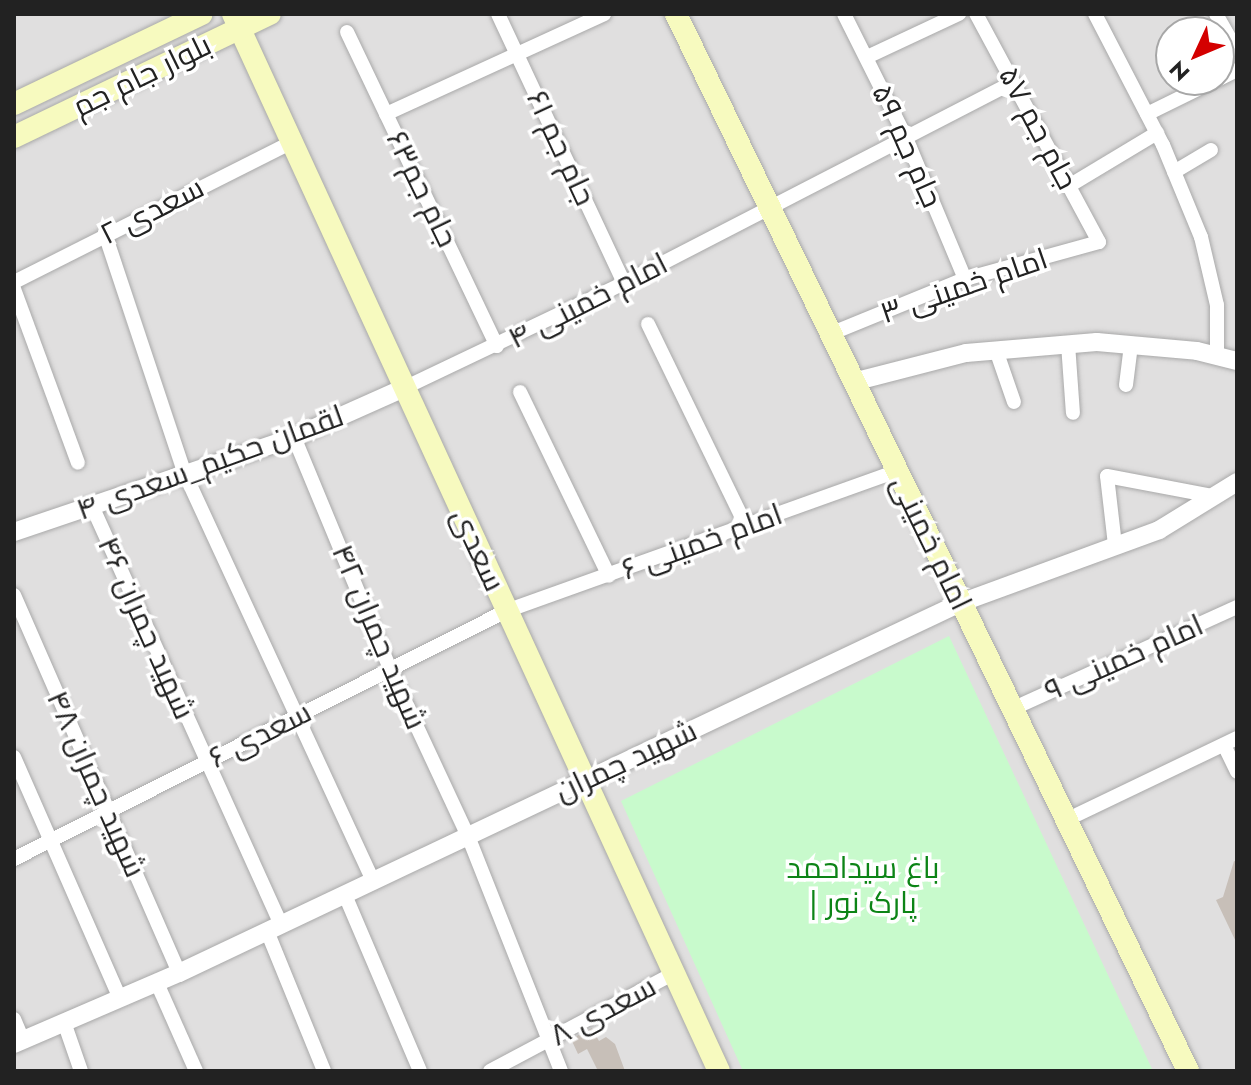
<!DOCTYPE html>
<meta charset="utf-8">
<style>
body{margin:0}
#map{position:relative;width:1251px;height:1085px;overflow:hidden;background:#f2efe9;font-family:Jost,Cairo,sans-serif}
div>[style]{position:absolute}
.residential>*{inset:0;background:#e0dfdf}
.park>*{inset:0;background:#c8facc}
.building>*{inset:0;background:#c7bfb8}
.roads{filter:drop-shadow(0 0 2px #a9a9a9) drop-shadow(0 0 2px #a9a9a9)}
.minor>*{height:14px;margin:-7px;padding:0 7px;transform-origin:7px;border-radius:7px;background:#fff}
.tertiary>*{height:18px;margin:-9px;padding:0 9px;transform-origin:9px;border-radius:9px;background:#fff}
.secondary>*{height:22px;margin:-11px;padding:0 11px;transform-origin:11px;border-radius:11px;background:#f7fabf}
span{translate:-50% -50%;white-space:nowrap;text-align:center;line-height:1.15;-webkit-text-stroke:7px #fff;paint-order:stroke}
.street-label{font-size:30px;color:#222}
.park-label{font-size:30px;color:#0c8416}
.frame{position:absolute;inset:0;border:16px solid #222;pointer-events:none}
.north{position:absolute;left:1155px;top:16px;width:80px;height:80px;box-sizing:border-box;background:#fff;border:2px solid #a7a7a7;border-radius:50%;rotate:226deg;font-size:22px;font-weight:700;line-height:32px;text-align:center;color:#222}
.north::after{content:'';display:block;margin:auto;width:28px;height:36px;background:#d40000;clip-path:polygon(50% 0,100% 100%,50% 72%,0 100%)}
</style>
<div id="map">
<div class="residential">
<div style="clip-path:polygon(evenodd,14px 14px,1237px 14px,1237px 1071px,14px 1071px,14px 14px,1171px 32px,1219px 32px,1219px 80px,1171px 80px,1171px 32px)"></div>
</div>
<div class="park">
<div style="clip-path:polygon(949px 636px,1153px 1071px,743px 1071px,621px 801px)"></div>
</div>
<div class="building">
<div style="clip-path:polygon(1234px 861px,1237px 862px,1237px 944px,1216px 900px,1223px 897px)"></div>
<div style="clip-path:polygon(592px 1028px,599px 1041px,606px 1037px,615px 1044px,625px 1071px,598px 1071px,587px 1049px,578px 1054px,571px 1039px)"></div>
</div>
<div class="roads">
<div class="minor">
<div style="left:498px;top:14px;width:297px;rotate:64.9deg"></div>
<div style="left:844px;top:14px;width:139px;rotate:63.4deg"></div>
<div style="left:906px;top:138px;width:153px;rotate:67.3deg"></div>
<div style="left:1095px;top:14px;width:148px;rotate:62.6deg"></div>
<div style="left:1163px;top:145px;width:100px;rotate:67.6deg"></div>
<div style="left:1201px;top:237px;width:70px;rotate:76.8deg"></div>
<div style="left:1217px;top:305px;width:52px;rotate:90deg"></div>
<div style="left:1216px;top:14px;width:43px;rotate:60.4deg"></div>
<div style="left:347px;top:32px;width:348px;rotate:64.5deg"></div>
<div style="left:867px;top:57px;width:102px;rotate:-25.1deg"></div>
<div style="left:1219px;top:79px;width:20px;rotate:-27deg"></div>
<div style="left:386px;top:114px;width:240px;rotate:-24.6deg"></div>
<div style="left:1147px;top:114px;width:77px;rotate:-26.2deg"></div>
<div style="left:1174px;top:172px;width:43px;rotate:-30.7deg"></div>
<div style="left:1069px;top:186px;width:103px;rotate:-31.1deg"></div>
<div style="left:105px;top:234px;width:253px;rotate:71.6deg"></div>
<div style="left:185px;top:474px;width:448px;rotate:65.2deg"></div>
<div style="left:14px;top:282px;width:311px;rotate:-26.7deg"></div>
<div style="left:14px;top:289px;width:185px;rotate:69.8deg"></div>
<div style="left:648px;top:324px;width:225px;rotate:64.1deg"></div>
<div style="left:830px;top:334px;width:146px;rotate:-22.2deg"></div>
<div style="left:965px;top:279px;width:139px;rotate:-15.4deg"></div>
<div style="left:1099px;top:242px;width:259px;rotate:-118.3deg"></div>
<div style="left:1068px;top:344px;width:69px;rotate:85.9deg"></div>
<div style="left:996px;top:350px;width:55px;rotate:70.9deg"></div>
<div style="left:1126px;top:385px;width:40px;rotate:-82.9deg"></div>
<div style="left:404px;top:388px;width:244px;rotate:-25.5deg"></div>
<div style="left:624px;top:283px;width:438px;rotate:-27.3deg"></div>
<div style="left:520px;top:392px;width:204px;rotate:64.2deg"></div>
<div style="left:294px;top:437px;width:251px;rotate:67.5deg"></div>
<div style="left:390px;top:669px;width:184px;rotate:65deg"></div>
<div style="left:468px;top:836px;width:253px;rotate:68.4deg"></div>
<div style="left:92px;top:506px;width:460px;rotate:65.7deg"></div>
<div style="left:1115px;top:545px;width:69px;rotate:-96.6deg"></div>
<div style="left:1107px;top:476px;width:108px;rotate:10.7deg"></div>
<div style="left:14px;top:595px;width:412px;rotate:66.4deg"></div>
<div style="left:1012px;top:709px;width:247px;rotate:-24.4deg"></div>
<div style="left:1224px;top:745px;width:30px;rotate:64deg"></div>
<div style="left:14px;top:757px;width:263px;rotate:66.3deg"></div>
<div style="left:1066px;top:820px;width:190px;rotate:-25.6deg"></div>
<div style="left:14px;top:859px;width:551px;rotate:-26.75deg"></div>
<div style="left:506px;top:611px;width:415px;rotate:-19.7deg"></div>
<div style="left:345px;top:895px;width:191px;rotate:66.9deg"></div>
<div style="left:267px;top:931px;width:151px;rotate:67.8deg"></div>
<div style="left:157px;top:983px;width:96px;rotate:66.1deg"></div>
<div style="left:14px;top:1019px;width:23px;rotate:67deg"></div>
<div style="left:64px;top:1022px;width:52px;rotate:70.9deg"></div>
<div style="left:490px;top:1071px;width:208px;rotate:-28deg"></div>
</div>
<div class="tertiary">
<div style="left:853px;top:382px;width:117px;rotate:-14.4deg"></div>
<div style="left:966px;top:353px;width:131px;rotate:-4.8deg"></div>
<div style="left:1097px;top:342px;width:100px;rotate:5.1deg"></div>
<div style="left:1197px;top:351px;width:41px;rotate:14deg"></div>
<div style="left:14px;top:532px;width:296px;rotate:-18.7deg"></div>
<div style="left:294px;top:437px;width:120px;rotate:-24deg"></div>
<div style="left:14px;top:1044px;width:180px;rotate:-23.3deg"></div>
<div style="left:179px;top:973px;width:864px;rotate:-25.35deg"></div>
<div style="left:960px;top:603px;width:212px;rotate:-20.1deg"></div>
<div style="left:1159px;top:530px;width:92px;rotate:-31.6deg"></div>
</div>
<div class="secondary">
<div style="left:233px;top:14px;width:1163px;rotate:65.31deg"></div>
<div style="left:676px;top:14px;width:1174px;rotate:64.15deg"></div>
<div style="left:14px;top:104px;width:208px;rotate:-25.6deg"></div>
<div style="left:14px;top:137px;width:284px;rotate:-25.7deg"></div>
</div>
</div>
<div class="street-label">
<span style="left:142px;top:76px;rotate:-26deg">بلوار جام جم</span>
<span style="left:1038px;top:128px;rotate:62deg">جام جم ۵۷</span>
<span style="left:907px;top:146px;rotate:66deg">جام جم ۵۹</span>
<span style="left:561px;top:148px;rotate:65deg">جام جم ۶۱</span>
<span style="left:422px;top:189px;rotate:64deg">جام جم۶۳</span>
<span style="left:152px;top:211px;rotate:-27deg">سعدی ۲</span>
<span style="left:964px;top:286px;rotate:-19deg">امام خمینی ۳</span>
<span style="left:588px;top:301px;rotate:-27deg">امام خمینی ۴</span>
<span style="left:210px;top:463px;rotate:-20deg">لقمان حکیم_سعدی ۴</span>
<span style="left:702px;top:542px;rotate:-20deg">امام خمینی ۶</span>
<span style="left:931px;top:543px;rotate:64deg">امام خمینی</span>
<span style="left:478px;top:550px;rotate:65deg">سعدی</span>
<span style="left:146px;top:628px;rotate:66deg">شهید چمران ۴۶</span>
<span style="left:379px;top:637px;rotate:67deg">شهید چمران ۴۲</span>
<span style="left:1124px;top:658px;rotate:-24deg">امام خمینی ۹</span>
<span style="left:260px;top:735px;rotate:-27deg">سعدی ۶</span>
<span style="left:626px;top:761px;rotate:-25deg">شهید چمران</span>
<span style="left:96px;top:784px;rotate:66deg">شهید چمران ۴۸</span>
<span style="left:603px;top:1011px;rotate:-28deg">سعدی ۸</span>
</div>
<div class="park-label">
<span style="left:863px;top:885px">باغ سیداحمد<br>| پارک نور</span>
</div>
<div class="frame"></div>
<div class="north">N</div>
</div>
